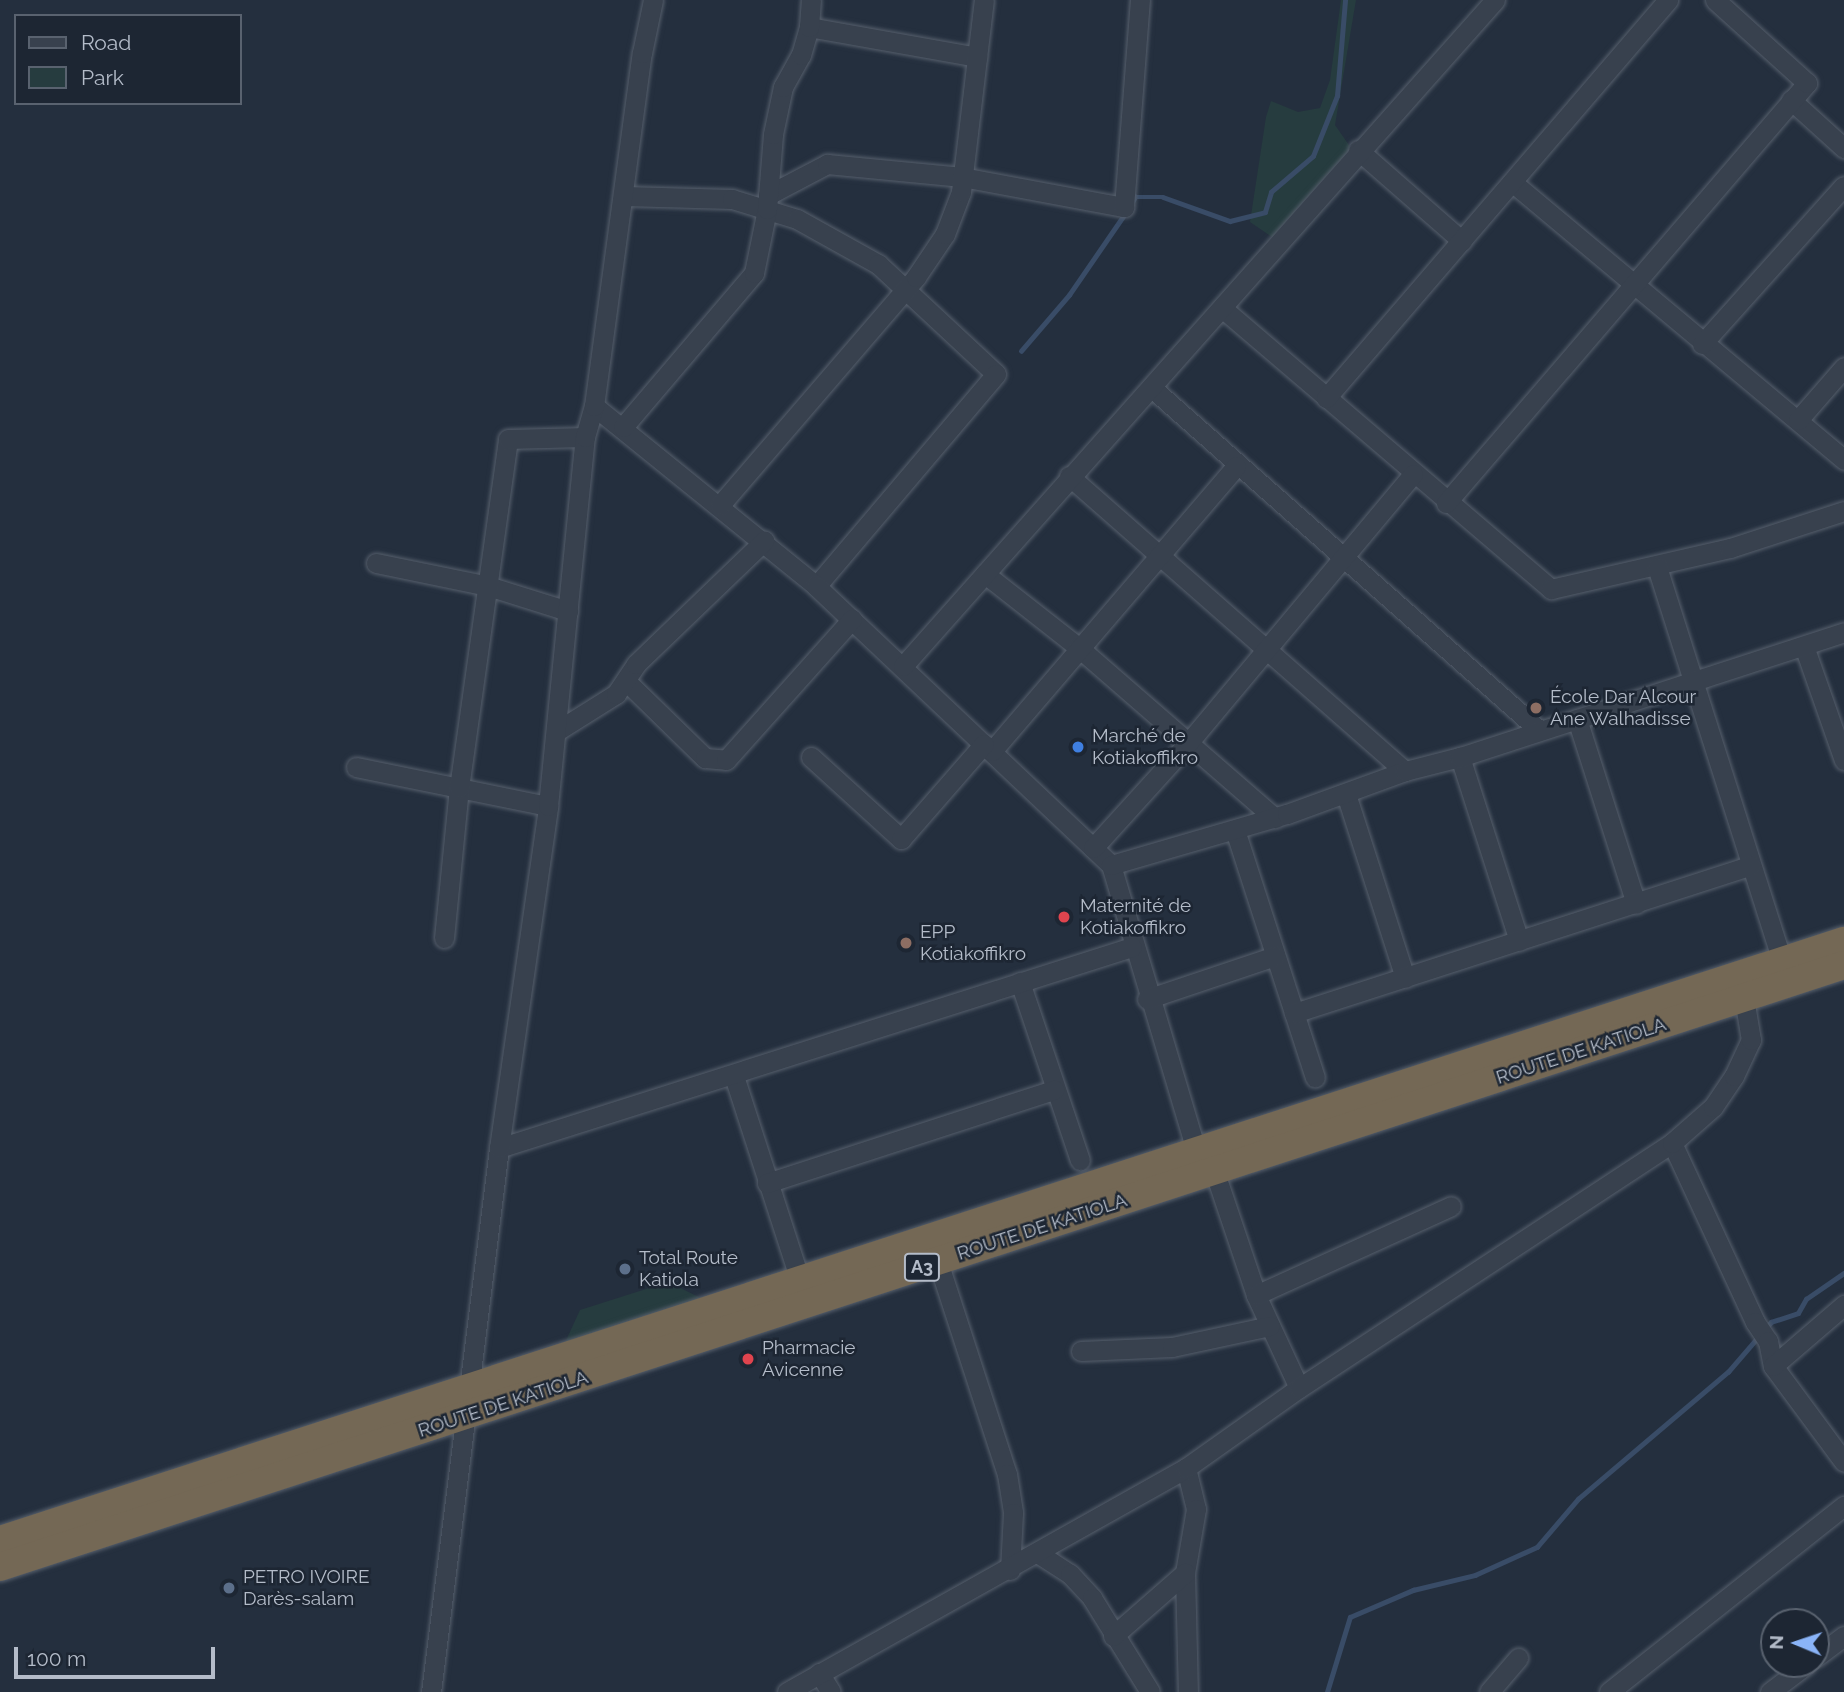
<!DOCTYPE html>
<meta charset="utf-8">
<style>
body{margin:0}
#map{position:relative;width:1844px;height:1692px;overflow:hidden;background:#242f3e;font-family:Raleway,sans-serif}
div>[style]{position:absolute}
.green>*{inset:0;background:#263c3f}
.stream>*{height:4.5px;margin:-2.25px;padding:0 2.25px;transform-origin:2.25px;border-radius:2.25px;background:#394c67}
.roads{filter:drop-shadow(0 0 2px #565f6c) drop-shadow(0 0 2px #565f6c)}
.minor>*{height:19px;margin:-9.5px;padding:0 9.5px;transform-origin:9.5px;border-radius:9.5px;background:#38414e}
.highway>*{height:28px;margin:-14px;padding:0 14px;transform-origin:14px;border-radius:14px;background:#746855}
.dots>*{width:19px;height:19px;translate:-50% -50%;box-sizing:border-box;border:4px solid #1d2633;border-radius:50%}
span{translate:-50% -50%;white-space:nowrap;text-align:center;line-height:1.15;-webkit-text-stroke:5px #1d2633;paint-order:stroke}
.shield-label span{padding:2px 5px;background:#1d2633;border:2px solid;border-radius:5px;-webkit-text-stroke-width:0}
.shield-label{font-size:18px;color:#b4bcc9;font-weight:700}
.poi-label{font-size:19px;color:#b4bcc9}
.left{translate:0 -50%;text-align:left}
.street-label{font-size:19px;color:#b4bcc9}
.legend{position:absolute;left:14px;top:14px;width:228px;height:91px;box-sizing:border-box;background:#1d2633;border:2px solid #59626f;margin:0;padding:9px 12px;list-style:none;font-size:21px;color:#b4bcc9}
.legend li{display:flex;align-items:center;gap:14px;height:35px}
.legend b{width:35px;border:2px solid #59626f}
.north{position:absolute;left:1760px;top:1608px;width:70px;height:70px;box-sizing:border-box;background:#1d2633;border:2px solid #59626f;border-radius:50%;rotate:272deg;font-size:19px;font-weight:700;line-height:28px;text-align:center;color:#b4bcc9}
.north::after{content:'';display:block;margin:auto;width:24px;height:32px;background:#8ab4f8;clip-path:polygon(50% 0,100% 100%,50% 72%,0 100%)}
.scale{position:absolute;left:14px;top:1647px;width:201px;height:32px;box-sizing:border-box;border:4px solid #b4bcc9;border-top:0;padding-left:9px;font-size:21px;line-height:24px;white-space:nowrap;color:#b4bcc9;-webkit-text-stroke:5px #1d2633;paint-order:stroke}
</style>
<div id="map">
<div class="green">
<div style="clip-path:polygon(1341px 0,1356px 0,1335px 125px,1351px 148px,1272px 237px,1250px 222px,1266px 117px,1271px 101px,1298px 112px,1320px 108px,1330px 80px)"></div>
<div style="clip-path:polygon(668px 1282px,707px 1301px,563px 1347px,580px 1310px)"></div>
</div>
<div class="stream">
<div style="left:1132px;top:202px;width:6px;rotate:-59deg"></div>
<div style="left:1135px;top:197px;width:28px"></div>
<div style="left:1163px;top:197px;width:71px;rotate:19.7deg"></div>
<div style="left:1230px;top:221px;width:36px;rotate:-14deg"></div>
<div style="left:1265px;top:212px;width:21px;rotate:-73deg"></div>
<div style="left:1271px;top:192px;width:55px;rotate:-40.6deg"></div>
<div style="left:1313px;top:156px;width:65px;rotate:-68.2deg"></div>
<div style="left:1337px;top:96px;width:96px;rotate:-85.2deg"></div>
<div style="left:1021px;top:351px;width:74px;rotate:-49.4deg"></div>
<div style="left:1069px;top:295px;width:101px;rotate:-55.5deg"></div>
<div style="left:1765px;top:1329px;width:9px;rotate:-49deg"></div>
<div style="left:1771px;top:1322px;width:28px;rotate:-18deg"></div>
<div style="left:1798px;top:1313px;width:16px;rotate:-60deg"></div>
<div style="left:1806px;top:1299px;width:46px;rotate:-34.4deg"></div>
<div style="left:1327px;top:1692px;width:78px;rotate:-73deg"></div>
<div style="left:1350px;top:1617px;width:69px;rotate:-23.2deg"></div>
<div style="left:1413px;top:1590px;width:64px;rotate:-13.6deg"></div>
<div style="left:1475px;top:1575px;width:68px;rotate:-24.3deg"></div>
<div style="left:1537px;top:1547px;width:63px;rotate:-49.5deg"></div>
<div style="left:1578px;top:1499px;width:197px;rotate:-40.3deg"></div>
<div style="left:1728px;top:1372px;width:48px;rotate:-49.3deg"></div>
</div>
<div class="roads">
<div class="minor">
<div style="left:809px;top:27px;width:171px;rotate:10.1deg"></div>
<div style="left:1791px;top:100px;width:72px;rotate:42.2deg"></div>
<div style="left:1358px;top:150px;width:138px;rotate:41.2deg"></div>
<div style="left:1512px;top:182px;width:433px;rotate:39.9deg"></div>
<div style="left:768px;top:195px;width:67px;rotate:-27.7deg"></div>
<div style="left:827px;top:164px;width:136px;rotate:5.5deg"></div>
<div style="left:962px;top:177px;width:165px;rotate:10.5deg"></div>
<div style="left:1124px;top:207px;width:208px;rotate:-85.6deg"></div>
<div style="left:624px;top:196px;width:108px;rotate:1.6deg"></div>
<div style="left:732px;top:199px;width:68px;rotate:17.1deg"></div>
<div style="left:797px;top:219px;width:93px;rotate:29.1deg"></div>
<div style="left:878px;top:264px;width:161px;rotate:43deg"></div>
<div style="left:996px;top:374px;width:278px;rotate:130.3deg"></div>
<div style="left:1222px;top:308px;width:433px;rotate:40.5deg"></div>
<div style="left:1551px;top:589px;width:184px;rotate:-12.9deg"></div>
<div style="left:1730px;top:548px;width:120px;rotate:-18deg"></div>
<div style="left:1702px;top:344px;width:212px;rotate:-48.1deg"></div>
<div style="left:1152px;top:388px;width:516px;rotate:41.47deg"></div>
<div style="left:1326px;top:398px;width:525px;rotate:-49.33deg"></div>
<div style="left:594px;top:406px;width:286px;rotate:39deg"></div>
<div style="left:816px;top:586px;width:406px;rotate:43.4deg"></div>
<div style="left:1111px;top:865px;width:298px;rotate:73.4deg"></div>
<div style="left:1798px;top:420px;width:70px;rotate:-49deg"></div>
<div style="left:623px;top:427px;width:202px;rotate:-49.6deg"></div>
<div style="left:754px;top:273px;width:65px;rotate:-78.5deg"></div>
<div style="left:767px;top:209px;width:75px;rotate:-85.4deg"></div>
<div style="left:773px;top:134px;width:48px;rotate:-78deg"></div>
<div style="left:783px;top:87px;width:37px;rotate:-61deg"></div>
<div style="left:801px;top:55px;width:29px;rotate:-74deg"></div>
<div style="left:809px;top:27px;width:27px;rotate:-86deg"></div>
<div style="left:1069px;top:476px;width:447px;rotate:41.3deg"></div>
<div style="left:1446px;top:503px;width:554px;rotate:-49.32deg"></div>
<div style="left:1807px;top:83px;width:124px;rotate:-137.9deg"></div>
<div style="left:720px;top:505px;width:301px;rotate:-49.3deg"></div>
<div style="left:916px;top:277px;width:52px;rotate:-56deg"></div>
<div style="left:945px;top:234px;width:45px;rotate:-69.1deg"></div>
<div style="left:961px;top:192px;width:193px;rotate:-83.2deg"></div>
<div style="left:376px;top:563px;width:114px;rotate:11.6deg"></div>
<div style="left:488px;top:586px;width:84px;rotate:17.4deg"></div>
<div style="left:1657px;top:567px;width:414px;rotate:72.4deg"></div>
<div style="left:985px;top:574px;width:118px;rotate:38.1deg"></div>
<div style="left:1078px;top:647px;width:261px;rotate:41deg"></div>
<div style="left:1804px;top:646px;width:121px;rotate:70.7deg"></div>
<div style="left:903px;top:666px;width:891px;rotate:-48.37deg"></div>
<div style="left:627px;top:682px;width:109px;rotate:44.3deg"></div>
<div style="left:705px;top:758px;width:21px;rotate:5deg"></div>
<div style="left:726px;top:760px;width:189px;rotate:-48.2deg"></div>
<div style="left:1577px;top:719px;width:194px;rotate:72.3deg"></div>
<div style="left:557px;top:731px;width:70px;rotate:-32.1deg"></div>
<div style="left:616px;top:694px;width:36px;rotate:-56deg"></div>
<div style="left:636px;top:664px;width:178px;rotate:-43.9deg"></div>
<div style="left:992px;top:751px;width:375px;rotate:-49.4deg"></div>
<div style="left:811px;top:757px;width:122px;rotate:42.3deg"></div>
<div style="left:901px;top:839px;width:126px;rotate:-48.9deg"></div>
<div style="left:1460px;top:757px;width:193px;rotate:72.2deg"></div>
<div style="left:356px;top:767px;width:196px;rotate:11.5deg"></div>
<div style="left:1346px;top:794px;width:193px;rotate:72.2deg"></div>
<div style="left:1235px;top:830px;width:260px;rotate:72.1deg"></div>
<div style="left:1093px;top:848px;width:143px;rotate:-47.8deg"></div>
<div style="left:1189px;top:742px;width:349px;rotate:-50.1deg"></div>
<div style="left:1111px;top:865px;width:183px;rotate:-16.2deg"></div>
<div style="left:1287px;top:814px;width:126px;rotate:-20deg"></div>
<div style="left:1405px;top:771px;width:57px;rotate:-14.3deg"></div>
<div style="left:1460px;top:757px;width:404px;rotate:-18deg"></div>
<div style="left:444px;top:938px;width:151px;rotate:-84.3deg"></div>
<div style="left:459px;top:788px;width:352px;rotate:-82deg"></div>
<div style="left:508px;top:439px;width:77px;rotate:-1.5deg"></div>
<div style="left:1020px;top:982px;width:188px;rotate:71.4deg"></div>
<div style="left:1147px;top:999px;width:135px;rotate:-18.6deg"></div>
<div style="left:1294px;top:1013px;width:480px;rotate:-17.9deg"></div>
<div style="left:734px;top:1076px;width:214px;rotate:72.1deg"></div>
<div style="left:1672px;top:1143px;width:197px;rotate:65.1deg"></div>
<div style="left:1755px;top:1322px;width:23px;rotate:56deg"></div>
<div style="left:1768px;top:1341px;width:25px;rotate:79deg"></div>
<div style="left:1773px;top:1366px;width:119px;rotate:53.5deg"></div>
<div style="left:499px;top:1148px;width:664px;rotate:-17.62deg"></div>
<div style="left:1214px;top:1170px;width:132px;rotate:71.4deg"></div>
<div style="left:1256px;top:1295px;width:102px;rotate:65.2deg"></div>
<div style="left:767px;top:1183px;width:302px;rotate:-18deg"></div>
<div style="left:938px;top:1262px;width:223px;rotate:72deg"></div>
<div style="left:1007px;top:1474px;width:39px;rotate:81deg"></div>
<div style="left:1013px;top:1513px;width:57px;rotate:93deg"></div>
<div style="left:1256px;top:1295px;width:214px;rotate:-24.5deg"></div>
<div style="left:1081px;top:1351px;width:91px;rotate:-2.5deg"></div>
<div style="left:1172px;top:1347px;width:100px;rotate:-12.1deg"></div>
<div style="left:1773px;top:1366px;width:94px;rotate:-40.7deg"></div>
<div style="left:1186px;top:1468px;width:42px;rotate:76.3deg"></div>
<div style="left:1196px;top:1509px;width:65px;rotate:99.8deg"></div>
<div style="left:1185px;top:1573px;width:119px;rotate:88.6deg"></div>
<div style="left:1039px;top:1554px;width:37px;rotate:33deg"></div>
<div style="left:1070px;top:1574px;width:33px;rotate:47deg"></div>
<div style="left:1092px;top:1598px;width:110px;rotate:58.3deg"></div>
<div style="left:1113px;top:1636px;width:96px;rotate:-41.2deg"></div>
<div style="left:1816px;top:1657px;width:35px;rotate:-37deg"></div>
<div style="left:819px;top:1673px;width:22px;rotate:58deg"></div>
<div style="left:431px;top:1692px;width:548px;rotate:-82.87deg"></div>
<div style="left:499px;top:1148px;width:345px;rotate:-81.8deg"></div>
<div style="left:548px;top:806px;width:371px;rotate:-84.3deg"></div>
<div style="left:585px;top:437px;width:32px;rotate:-74deg"></div>
<div style="left:594px;top:406px;width:356px;rotate:-82.3deg"></div>
<div style="left:642px;top:53px;width:54px;rotate:-78.3deg"></div>
<div style="left:787px;top:1692px;width:458px;rotate:-29.3deg"></div>
<div style="left:1186px;top:1468px;width:138px;rotate:-35.3deg"></div>
<div style="left:1299px;top:1388px;width:446px;rotate:-33.3deg"></div>
<div style="left:1672px;top:1143px;width:55px;rotate:-41.3deg"></div>
<div style="left:1713px;top:1107px;width:37px;rotate:-56deg"></div>
<div style="left:1734px;top:1076px;width:40px;rotate:-65deg"></div>
<div style="left:1751px;top:1040px;width:43px;rotate:-99.5deg"></div>
<div style="left:1489px;top:1692px;width:45px;rotate:-49.5deg"></div>
<div style="left:1609px;top:1692px;width:300px;rotate:-38.4deg"></div>
<div style="left:1770px;top:1692px;width:46px;rotate:-37.1deg"></div>
</div>
<div class="highway">
<div style="left:0;top:1540px;width:1939px;rotate:-18deg"></div>
<div style="left:0;top:1567px;width:1940px;rotate:-18.08deg"></div>
</div>
</div>
<div class="dots">
<div style="left:1536px;top:708px;background:#8d6e63"></div>
<div style="left:1078px;top:747px;background:#3f7fe0"></div>
<div style="left:1064px;top:917px;background:#e0444e"></div>
<div style="left:906px;top:943px;background:#8d6e63"></div>
<div style="left:625px;top:1269px;background:#5c6f8a"></div>
<div style="left:748px;top:1359px;background:#e0444e"></div>
<div style="left:229px;top:1588px;background:#5c6f8a"></div>
</div>
<div class="shield-label">
<span style="left:922px;top:1267px">A3</span>
</div>
<div class="poi-label">
<span class="left" style="left:1550px;top:708px">École Dar Alcour<br>Ane Walhadisse</span>
<span class="left" style="left:1092px;top:747px">Marché de<br>Kotiakoffikro</span>
<span class="left" style="left:1080px;top:917px">Maternité de<br>Kotiakoffikro</span>
<span class="left" style="left:920px;top:943px">EPP<br>Kotiakoffikro</span>
<span class="left" style="left:639px;top:1269px">Total Route<br>Katiola</span>
<span class="left" style="left:762px;top:1359px">Pharmacie<br>Avicenne</span>
<span class="left" style="left:243px;top:1588px">PETRO IVOIRE<br>Darès-salam</span>
</div>
<div class="street-label">
<span style="left:1581px;top:1051px;rotate:-18deg">ROUTE DE KATIOLA</span>
<span style="left:1042px;top:1227px;rotate:-18deg">ROUTE DE KATIOLA</span>
<span style="left:503px;top:1404px;rotate:-18deg">ROUTE DE KATIOLA</span>
</div>
<ul class="legend">
<li><b style="height:9px;background:#38414e"></b>Road</li>
<li><b style="height:19px;background:#263c3f"></b>Park</li>
</ul>
<div class="north">N</div>
<div class="scale">100 m</div>
</div>
